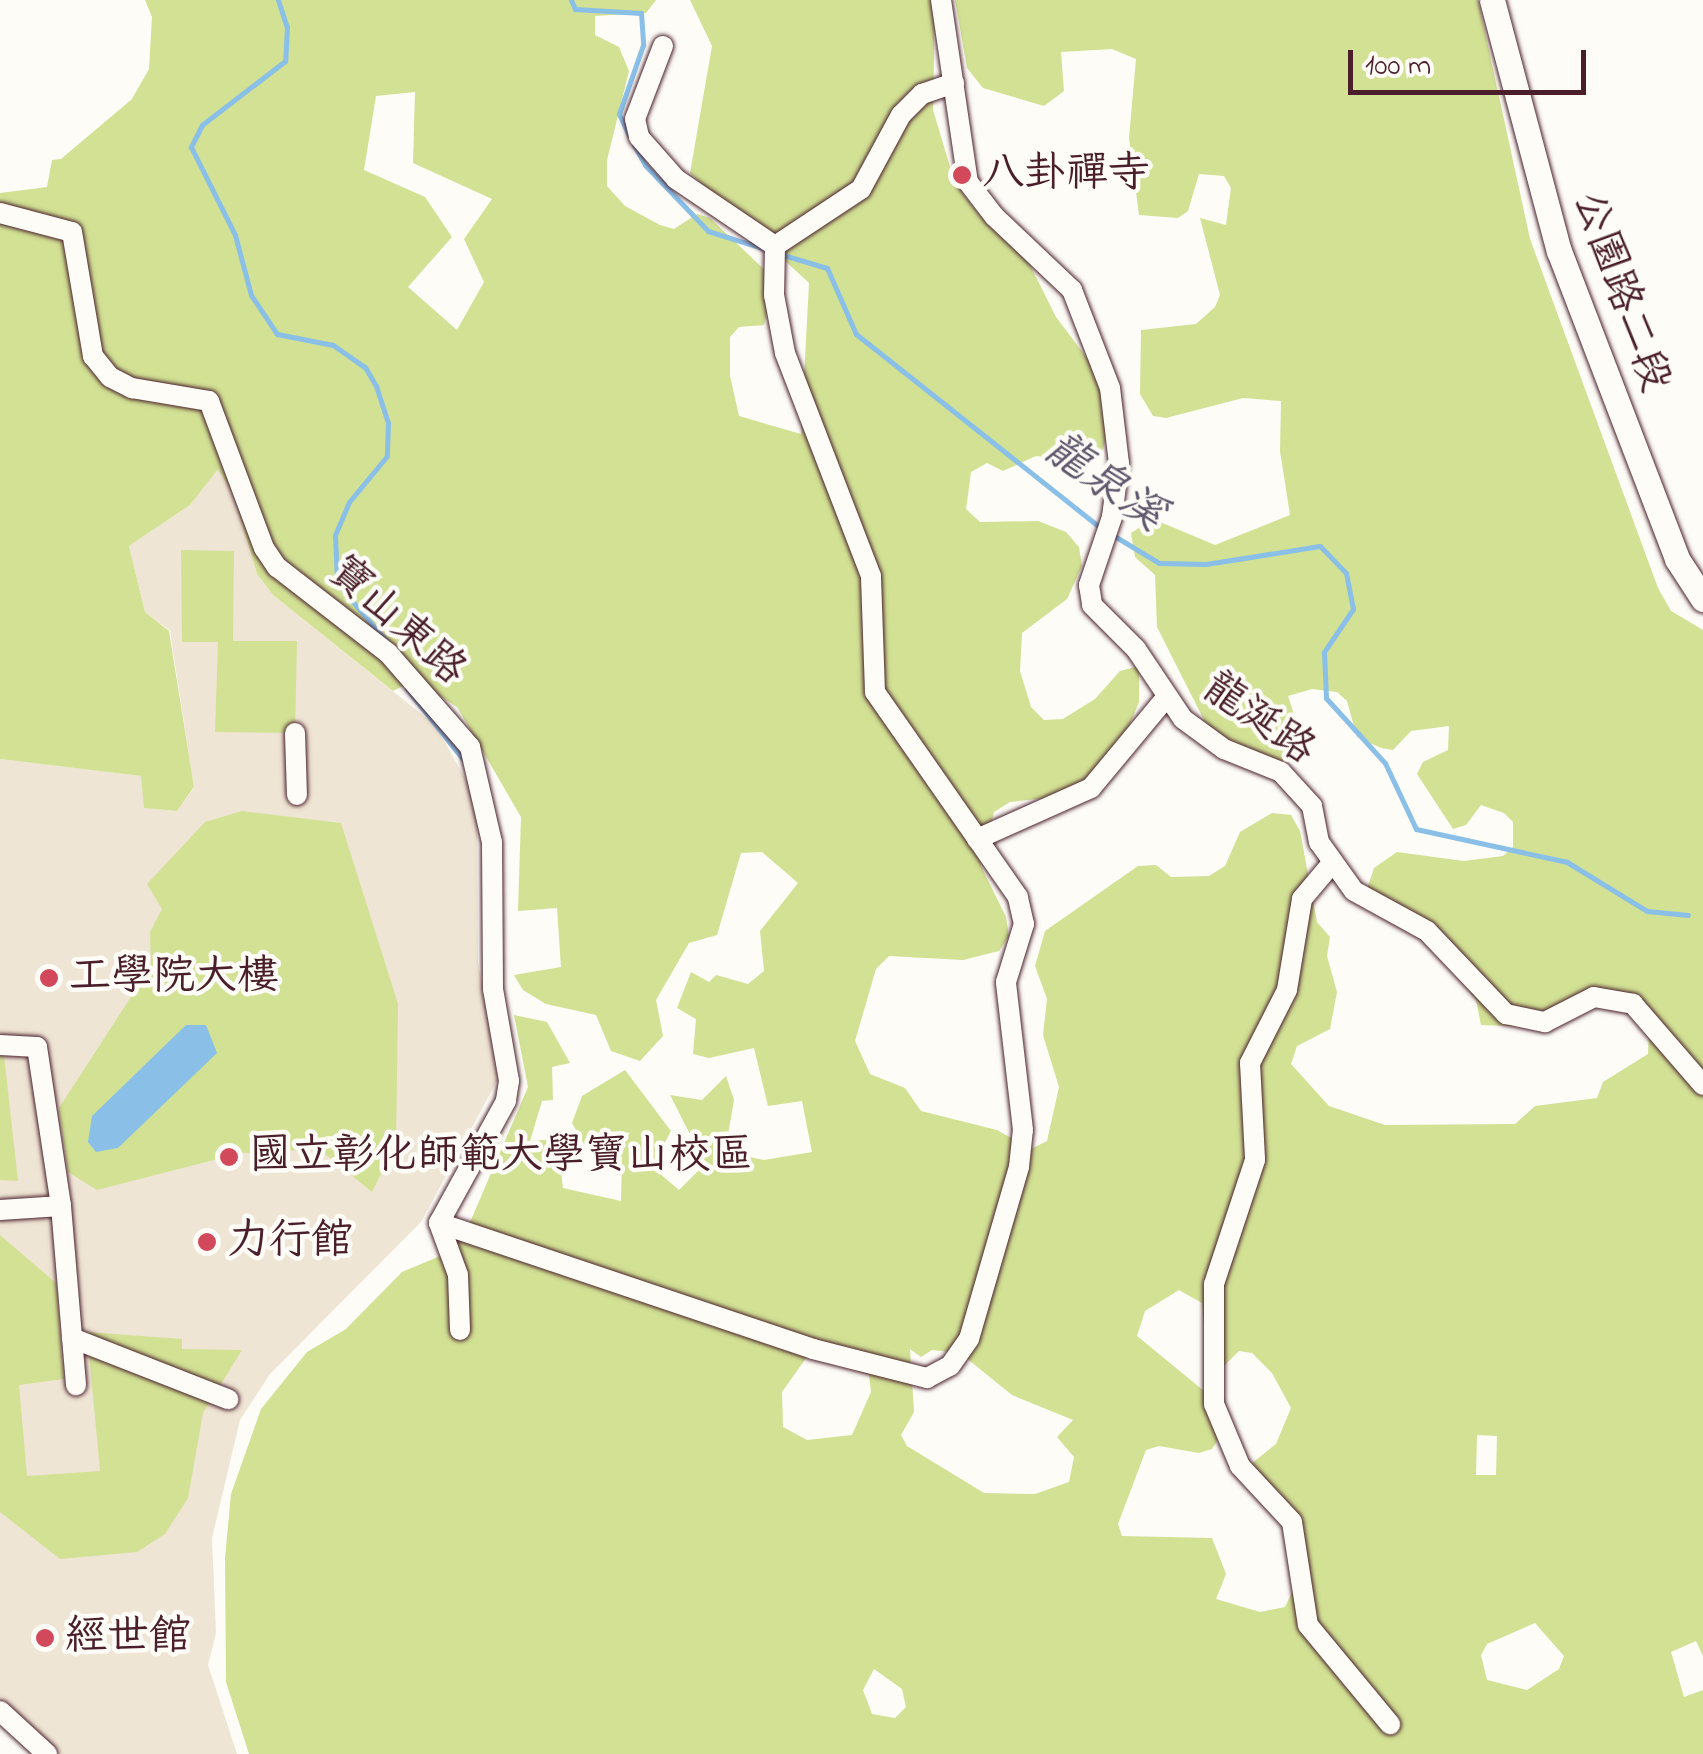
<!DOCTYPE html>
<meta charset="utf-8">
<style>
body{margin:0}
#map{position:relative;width:1703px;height:1754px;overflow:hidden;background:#fdfcf7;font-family:"Indie Flower","LXGW WenKai TC",sans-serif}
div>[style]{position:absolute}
.built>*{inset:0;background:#efe5d4}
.green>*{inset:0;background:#d2e194}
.water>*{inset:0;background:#8abfe7}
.stream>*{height:5px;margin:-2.5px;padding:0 2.5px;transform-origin:2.5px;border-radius:2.5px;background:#8abfe7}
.roads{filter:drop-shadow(0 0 2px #4a1f2b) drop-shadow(0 0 2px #4a1f2b)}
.minor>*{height:20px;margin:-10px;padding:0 10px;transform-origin:10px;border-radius:10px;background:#fdfcf7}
.major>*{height:25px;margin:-12.5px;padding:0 12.5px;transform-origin:12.5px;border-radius:12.5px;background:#fdfcf7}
.dots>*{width:28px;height:28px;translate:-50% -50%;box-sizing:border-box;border:5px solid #fdfcf7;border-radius:50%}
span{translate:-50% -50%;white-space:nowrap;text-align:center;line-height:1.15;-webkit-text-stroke:9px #fdfcf7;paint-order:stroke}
.poi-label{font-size:42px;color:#4a1f2b}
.left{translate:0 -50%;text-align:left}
.street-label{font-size:42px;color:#4a1f2b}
.water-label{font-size:45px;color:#60576d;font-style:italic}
.scale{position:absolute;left:1348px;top:50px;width:238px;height:45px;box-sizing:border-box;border:5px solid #4a1f2b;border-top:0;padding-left:12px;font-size:30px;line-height:35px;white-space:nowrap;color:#4a1f2b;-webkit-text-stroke:8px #fdfcf7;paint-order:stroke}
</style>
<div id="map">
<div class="built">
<div style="clip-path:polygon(218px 468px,233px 494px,257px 574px,273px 595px,435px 725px,469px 785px,477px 817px,478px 962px,499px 1077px,421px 1222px,270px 1374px,240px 1420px,212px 1538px,216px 1633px,208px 1665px,237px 1754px,44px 1754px,0 1704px,0 759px,142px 776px,145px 808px,177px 811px,194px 788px,170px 631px,145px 612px,129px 546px,190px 505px)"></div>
</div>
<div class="green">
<div style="clip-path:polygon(evenodd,145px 0,656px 0,646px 13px,595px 16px,595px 35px,619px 47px,629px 71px,607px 160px,607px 186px,625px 206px,660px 225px,674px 229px,697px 214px,710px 218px,769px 274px,774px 286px,764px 325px,739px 327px,730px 337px,730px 376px,739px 416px,801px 434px,809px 283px,690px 173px,712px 46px,690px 0,935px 0,933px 110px,955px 183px,978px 213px,1022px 249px,1056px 317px,1102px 378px,1113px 414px,1103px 449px,1080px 477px,1072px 461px,1036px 456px,1003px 471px,987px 463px,971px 472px,966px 509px,980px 522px,1038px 521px,1066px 532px,1079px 547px,1082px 566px,1067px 599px,1022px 633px,1020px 671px,1031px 707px,1044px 720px,1063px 719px,1095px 699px,1120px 671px,1139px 666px,1139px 702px,1125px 736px,1126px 754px,1065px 796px,1010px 802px,994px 812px,981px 866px,1006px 917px,1009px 936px,999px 951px,963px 960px,889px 956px,876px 969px,855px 1041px,870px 1074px,905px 1088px,921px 1111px,997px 1130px,1031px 1149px,1047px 1141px,1059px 1087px,1043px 1035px,1047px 999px,1035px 966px,1045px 931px,1138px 866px,1156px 865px,1171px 877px,1209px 876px,1225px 866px,1240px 832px,1272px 813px,1291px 815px,1300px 831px,1317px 922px,1330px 937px,1327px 956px,1337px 992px,1330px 1029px,1297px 1046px,1291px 1064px,1329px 1106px,1385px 1125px,1515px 1124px,1535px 1106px,1597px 1098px,1603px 1082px,1648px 1054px,1649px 1029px,1618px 1007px,1578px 1005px,1531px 1027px,1481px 1025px,1476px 1000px,1444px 960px,1366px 892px,1374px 868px,1397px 852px,1464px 861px,1503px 856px,1513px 847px,1513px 822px,1504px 813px,1481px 805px,1466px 825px,1453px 829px,1417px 774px,1423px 762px,1448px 750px,1449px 726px,1411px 731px,1393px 750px,1381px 748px,1357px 737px,1347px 701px,1337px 692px,1312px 689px,1288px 696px,1300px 733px,1280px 766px,1222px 741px,1205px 722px,1157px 627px,1155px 575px,1135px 557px,1131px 533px,1153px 519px,1215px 545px,1290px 515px,1280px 451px,1281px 401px,1243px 398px,1166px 418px,1153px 416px,1140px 394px,1141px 330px,1196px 324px,1215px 307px,1220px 295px,1200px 218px,1226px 225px,1231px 188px,1224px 176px,1199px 174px,1188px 211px,1178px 218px,1139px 215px,1129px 138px,1136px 59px,1112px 49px,1061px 52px,1064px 91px,1044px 106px,983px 88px,967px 68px,955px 0,1478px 0,1530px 239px,1658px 588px,1671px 611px,1703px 630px,1703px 1656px,1696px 1641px,1671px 1652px,1684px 1697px,1703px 1690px,1703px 1754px,249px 1754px,226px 1682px,225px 1558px,231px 1494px,261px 1409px,307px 1352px,346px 1329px,402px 1272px,445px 1254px,465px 1234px,528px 1087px,514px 1015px,547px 1022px,570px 1063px,552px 1067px,553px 1100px,542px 1101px,530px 1141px,557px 1139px,563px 1188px,621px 1201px,622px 1157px,584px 1144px,572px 1123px,582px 1096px,625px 1070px,671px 1131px,652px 1167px,679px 1190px,705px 1164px,670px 1095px,702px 1100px,726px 1076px,734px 1100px,725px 1152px,764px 1160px,812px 1152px,802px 1101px,768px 1106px,754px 1048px,709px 1058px,693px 1054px,696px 1019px,677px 1008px,691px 972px,709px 982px,716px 975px,748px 984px,764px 971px,760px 931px,798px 883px,762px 852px,741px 853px,717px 935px,689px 943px,656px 1000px,663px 1036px,640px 1061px,611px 1051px,596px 1015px,546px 1004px,523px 990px,514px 975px,561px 967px,557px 908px,518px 911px,521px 817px,457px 707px,414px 680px,393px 691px,273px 595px,257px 574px,233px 494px,218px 469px,190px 505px,129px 546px,145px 612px,169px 631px,194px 787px,177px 811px,144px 808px,141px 776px,0 759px,0 193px,47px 187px,52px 160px,61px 159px,132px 99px,149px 69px,152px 17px,145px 0,415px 92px,413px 163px,492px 199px,464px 239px,484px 282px,457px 330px,408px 287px,452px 237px,425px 197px,364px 170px,376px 96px,415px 92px,145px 0,1179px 1290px,1202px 1303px,1207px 1367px,1221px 1369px,1239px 1351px,1252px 1353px,1272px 1373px,1291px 1408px,1276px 1444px,1246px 1468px,1297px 1546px,1302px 1572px,1285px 1607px,1260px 1612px,1216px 1599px,1226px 1574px,1212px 1538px,1122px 1536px,1118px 1524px,1146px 1450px,1159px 1446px,1199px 1453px,1212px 1449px,1219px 1438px,1215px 1400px,1137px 1336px,1145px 1311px,1179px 1290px,145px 0,910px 1349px,921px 1357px,932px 1350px,960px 1353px,1012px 1395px,1073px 1420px,1057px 1437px,1074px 1457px,1069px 1482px,1035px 1494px,984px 1493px,907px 1446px,901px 1435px,914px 1412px,910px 1349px,145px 0,846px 1352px,847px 1368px,869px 1375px,871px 1392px,852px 1435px,807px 1440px,783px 1427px,782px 1392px,809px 1354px,846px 1352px,145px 0,1477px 1435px,1497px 1436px,1496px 1475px,1476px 1475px,1477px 1435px,145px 0,1535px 1623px,1564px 1656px,1559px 1669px,1527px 1690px,1487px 1680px,1481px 1655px,1487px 1644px,1535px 1623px,145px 0,874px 1669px,902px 1689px,906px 1707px,895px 1718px,872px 1714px,863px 1690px,874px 1669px)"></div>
<div style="clip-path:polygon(181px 550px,234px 551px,233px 641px,297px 641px,295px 733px,215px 732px,218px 642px,182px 642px)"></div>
<div style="clip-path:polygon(242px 811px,341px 823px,398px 1004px,396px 1144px,372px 1192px,319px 1149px,241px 1153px,97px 1190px,68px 1172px,59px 1108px,151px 966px,150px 932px,162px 909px,147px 884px,205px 822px)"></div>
<div style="clip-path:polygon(0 1056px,4px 1056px,18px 1181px,0 1180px)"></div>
<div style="clip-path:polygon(0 1235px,56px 1283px,64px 1379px,19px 1385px,27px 1476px,100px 1471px,87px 1332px,182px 1339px,182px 1349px,242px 1350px,203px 1413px,188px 1498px,165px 1534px,137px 1552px,60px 1559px,0 1512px)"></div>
</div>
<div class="water">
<div style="clip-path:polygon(186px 1025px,206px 1025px,217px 1053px,118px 1148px,96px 1152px,88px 1142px,92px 1116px)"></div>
</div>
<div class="stream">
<div style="left:278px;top:0;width:28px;rotate:72deg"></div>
<div style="left:287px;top:27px;width:34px;rotate:93deg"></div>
<div style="left:285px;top:61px;width:105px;rotate:142.4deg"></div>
<div style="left:202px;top:125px;width:25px;rotate:117deg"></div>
<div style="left:191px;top:147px;width:98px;rotate:63.4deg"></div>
<div style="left:235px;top:235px;width:62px;rotate:75.1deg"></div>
<div style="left:251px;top:295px;width:47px;rotate:56.3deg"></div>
<div style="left:277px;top:334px;width:57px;rotate:11.1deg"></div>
<div style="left:333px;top:345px;width:39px;rotate:35deg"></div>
<div style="left:365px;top:367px;width:22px;rotate:60deg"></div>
<div style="left:376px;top:386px;width:39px;rotate:72deg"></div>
<div style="left:388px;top:423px;width:33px;rotate:92deg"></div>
<div style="left:387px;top:456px;width:60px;rotate:129.6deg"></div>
<div style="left:349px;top:502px;width:36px;rotate:113deg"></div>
<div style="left:335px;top:535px;width:48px;rotate:87.6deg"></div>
<div style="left:337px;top:583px;width:77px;rotate:49.7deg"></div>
<div style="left:571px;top:0;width:10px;rotate:66deg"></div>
<div style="left:575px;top:9px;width:66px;rotate:3.5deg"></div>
<div style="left:641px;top:13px;width:32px;rotate:86deg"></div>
<div style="left:643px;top:45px;width:73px;rotate:109.2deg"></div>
<div style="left:619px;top:114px;width:23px;rotate:65deg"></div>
<div style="left:634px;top:145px;width:23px;rotate:61deg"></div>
<div style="left:645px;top:165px;width:91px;rotate:46.3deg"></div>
<div style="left:708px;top:231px;width:60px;rotate:17.5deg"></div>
<div style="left:780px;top:254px;width:49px;rotate:16.6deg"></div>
<div style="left:827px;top:268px;width:72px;rotate:66.3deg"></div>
<div style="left:856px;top:334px;width:313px;rotate:38.4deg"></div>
<div style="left:1111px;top:534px;width:56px;rotate:31.1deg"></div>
<div style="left:1159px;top:563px;width:47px;rotate:1.2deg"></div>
<div style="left:1206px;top:564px;width:115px;rotate:-9deg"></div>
<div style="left:1320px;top:546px;width:37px;rotate:46deg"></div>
<div style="left:1346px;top:573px;width:37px;rotate:79deg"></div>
<div style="left:1353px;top:609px;width:52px;rotate:124deg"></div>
<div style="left:1324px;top:652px;width:46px;rotate:87.5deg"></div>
<div style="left:1326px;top:698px;width:88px;rotate:47.8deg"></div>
<div style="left:1385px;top:763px;width:73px;rotate:64.8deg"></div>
<div style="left:1416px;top:829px;width:155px;rotate:12.3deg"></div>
<div style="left:1567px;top:862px;width:94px;rotate:31.5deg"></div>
<div style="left:1647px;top:911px;width:41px;rotate:5.6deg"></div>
<div style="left:407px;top:689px;width:93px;rotate:51.5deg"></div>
</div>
<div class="roads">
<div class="minor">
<div style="left:941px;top:0;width:184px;rotate:81.6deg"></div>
<div style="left:968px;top:182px;width:43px;rotate:52.6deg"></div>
<div style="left:994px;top:216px;width:108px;rotate:43.5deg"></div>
<div style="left:1072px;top:290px;width:105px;rotate:68.8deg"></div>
<div style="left:1110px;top:388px;width:76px;rotate:83.2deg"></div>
<div style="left:1119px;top:463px;width:54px;rotate:97.4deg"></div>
<div style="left:1112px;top:517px;width:72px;rotate:108.7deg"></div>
<div style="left:1089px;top:585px;width:20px;rotate:81deg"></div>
<div style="left:1092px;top:605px;width:62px;rotate:45deg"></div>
<div style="left:1136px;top:649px;width:84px;rotate:56.1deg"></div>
<div style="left:1183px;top:719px;width:51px;rotate:36.2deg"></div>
<div style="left:1224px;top:749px;width:61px;rotate:22deg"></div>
<div style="left:1281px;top:772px;width:46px;rotate:47.6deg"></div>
<div style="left:1312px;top:806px;width:37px;rotate:79deg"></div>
<div style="left:1319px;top:842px;width:60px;rotate:54.5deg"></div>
<div style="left:1354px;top:891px;width:83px;rotate:28.7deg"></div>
<div style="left:1427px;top:931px;width:115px;rotate:46.4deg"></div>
<div style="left:1506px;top:1014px;width:40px;rotate:12deg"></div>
<div style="left:1545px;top:1022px;width:55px;rotate:-27deg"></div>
<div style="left:1594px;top:997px;width:40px;rotate:10deg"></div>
<div style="left:1633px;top:1004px;width:107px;rotate:49.2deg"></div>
<div style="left:663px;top:46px;width:78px;rotate:111deg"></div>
<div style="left:635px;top:119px;width:18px;rotate:77deg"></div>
<div style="left:639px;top:137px;width:56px;rotate:48.6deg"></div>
<div style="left:676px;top:179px;width:120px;rotate:34.1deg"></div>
<div style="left:775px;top:246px;width:103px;rotate:-33.5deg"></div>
<div style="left:861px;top:189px;width:84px;rotate:-61.6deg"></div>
<div style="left:901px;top:115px;width:30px;rotate:-45deg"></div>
<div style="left:922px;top:94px;width:34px;rotate:-19deg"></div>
<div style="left:0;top:213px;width:74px;rotate:14.8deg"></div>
<div style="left:72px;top:232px;width:126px;rotate:80.4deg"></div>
<div style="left:93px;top:356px;width:27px;rotate:51deg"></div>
<div style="left:110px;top:377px;width:25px;rotate:27deg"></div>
<div style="left:132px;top:388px;width:78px;rotate:9.6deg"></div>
<div style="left:209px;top:401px;width:157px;rotate:69.5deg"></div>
<div style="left:264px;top:548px;width:23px;rotate:56deg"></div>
<div style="left:277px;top:567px;width:140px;rotate:37.8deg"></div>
<div style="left:388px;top:653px;width:125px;rotate:48.9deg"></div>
<div style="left:470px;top:747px;width:98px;rotate:77deg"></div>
<div style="left:492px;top:842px;width:147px;rotate:89.6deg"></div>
<div style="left:493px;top:989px;width:93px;rotate:80.1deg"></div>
<div style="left:509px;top:1081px;width:20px;rotate:99deg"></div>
<div style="left:506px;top:1101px;width:139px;rotate:118.8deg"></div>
<div style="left:295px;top:733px;width:62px;rotate:88.2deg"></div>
<div style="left:977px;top:839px;width:125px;rotate:-24.1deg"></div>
<div style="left:1091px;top:788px;width:116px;rotate:-50.3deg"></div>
<div style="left:1333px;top:862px;width:48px;rotate:130deg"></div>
<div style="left:1302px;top:899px;width:92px;rotate:99.4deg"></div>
<div style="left:1287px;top:990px;width:82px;rotate:116.9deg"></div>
<div style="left:1250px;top:1063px;width:97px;rotate:87deg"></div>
<div style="left:1255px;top:1160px;width:131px;rotate:108.3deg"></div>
<div style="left:1214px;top:1284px;width:120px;rotate:90deg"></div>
<div style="left:1214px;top:1404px;width:67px;rotate:67.2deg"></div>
<div style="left:1240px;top:1466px;width:76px;rotate:47.1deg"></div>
<div style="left:1292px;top:1522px;width:104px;rotate:81.2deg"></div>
<div style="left:1308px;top:1625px;width:129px;rotate:50.4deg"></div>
<div style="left:0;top:1045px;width:37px;rotate:3deg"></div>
<div style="left:37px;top:1047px;width:161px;rotate:81.4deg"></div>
<div style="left:61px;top:1206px;width:61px;rotate:176.2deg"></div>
<div style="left:61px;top:1206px;width:180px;rotate:85.2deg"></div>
<div style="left:439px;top:1223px;width:395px;rotate:18.6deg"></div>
<div style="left:813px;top:1349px;width:118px;rotate:14.3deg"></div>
<div style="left:927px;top:1378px;width:26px;rotate:-28deg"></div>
<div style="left:950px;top:1366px;width:33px;rotate:-55deg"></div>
<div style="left:969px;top:1339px;width:179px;rotate:-73.8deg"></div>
<div style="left:1019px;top:1167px;width:37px;rotate:-84deg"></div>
<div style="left:1023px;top:1130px;width:149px;rotate:-96.6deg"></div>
<div style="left:1006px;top:982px;width:61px;rotate:-72.8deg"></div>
<div style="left:1024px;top:924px;width:28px;rotate:-103deg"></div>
<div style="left:1018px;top:897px;width:250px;rotate:-124.9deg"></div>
<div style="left:875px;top:692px;width:116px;rotate:-92deg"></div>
<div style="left:871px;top:576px;width:239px;rotate:-111.1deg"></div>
<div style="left:785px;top:353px;width:59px;rotate:-100.7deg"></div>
<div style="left:774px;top:295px;width:49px;rotate:-88.8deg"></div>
<div style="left:439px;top:1223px;width:55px;rotate:69.9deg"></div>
<div style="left:458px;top:1275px;width:55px;rotate:87.9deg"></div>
<div style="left:72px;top:1338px;width:168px;rotate:21.4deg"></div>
<div style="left:0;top:1711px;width:64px;rotate:42.5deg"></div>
</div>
<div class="major">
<div style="left:1492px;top:0;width:260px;rotate:75.1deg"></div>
<div style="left:1559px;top:251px;width:330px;rotate:69deg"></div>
<div style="left:1677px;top:559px;width:48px;rotate:57deg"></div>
</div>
</div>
<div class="dots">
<div style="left:962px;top:175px;background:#d1495b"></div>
<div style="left:49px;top:978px;background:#d1495b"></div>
<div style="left:229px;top:1157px;background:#d1495b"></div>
<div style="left:207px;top:1242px;background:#d1495b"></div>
<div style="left:45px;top:1638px;background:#d1495b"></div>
</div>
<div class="poi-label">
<span class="left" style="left:982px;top:175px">八卦禪寺</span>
<span class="left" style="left:69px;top:978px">工學院大樓</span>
<span class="left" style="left:249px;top:1157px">國立彰化師範大學寶山校區</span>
<span class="left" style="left:227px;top:1242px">力行館</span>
<span class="left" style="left:65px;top:1638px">經世館</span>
</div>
<div class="street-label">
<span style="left:1620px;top:292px;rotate:70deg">公園路二段</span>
<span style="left:396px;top:622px;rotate:42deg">寶山東路</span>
<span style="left:1258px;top:720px;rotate:35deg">龍涎路</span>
</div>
<div class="water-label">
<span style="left:1103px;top:484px;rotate:35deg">龍泉溪</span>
</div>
<div class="scale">100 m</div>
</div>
